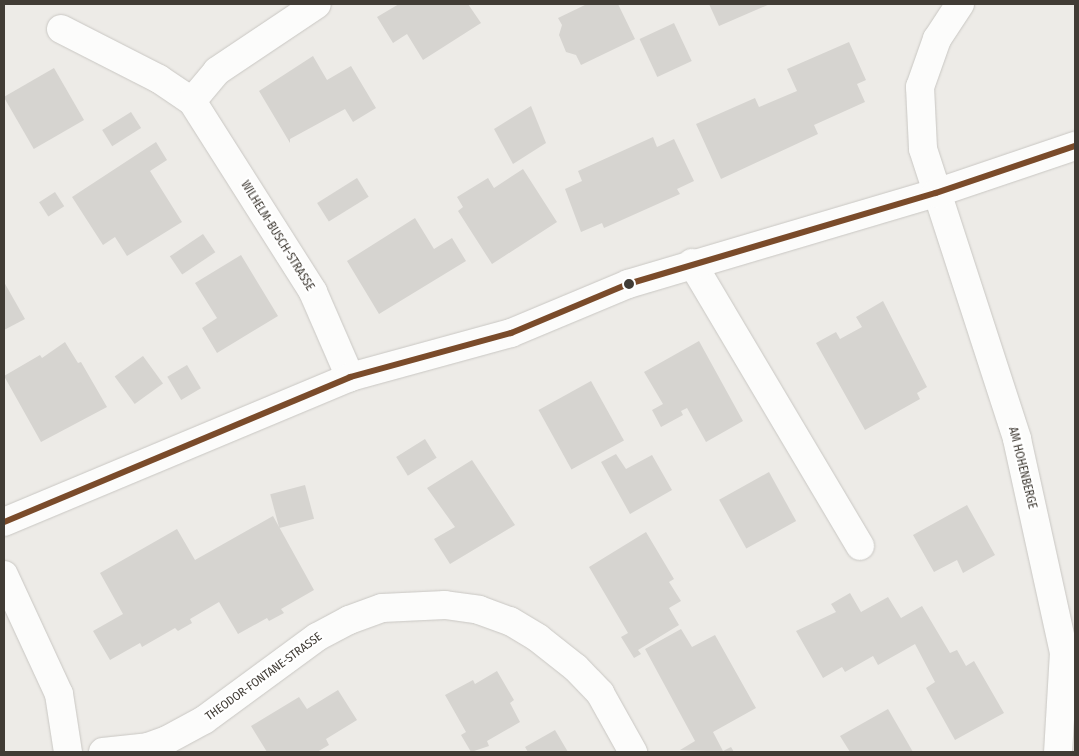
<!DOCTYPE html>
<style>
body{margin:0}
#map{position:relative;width:1079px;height:756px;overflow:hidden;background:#edebe7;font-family:"Fira Sans Condensed",sans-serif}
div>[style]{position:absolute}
.building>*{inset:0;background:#d6d4d0;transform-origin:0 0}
.roads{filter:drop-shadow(0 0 1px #c9c7c3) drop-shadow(0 0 1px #c9c7c3)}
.minor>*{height:28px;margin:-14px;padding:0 14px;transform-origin:14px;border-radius:14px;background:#fcfcfb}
.bus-1>*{height:6px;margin:-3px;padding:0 3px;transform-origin:3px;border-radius:3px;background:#7a4b2a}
.dots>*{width:14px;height:14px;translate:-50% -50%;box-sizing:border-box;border:2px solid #fff;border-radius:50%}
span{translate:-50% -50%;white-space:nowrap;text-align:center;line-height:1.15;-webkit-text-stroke:4.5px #fff;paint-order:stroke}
.street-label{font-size:12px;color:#413c35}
.frame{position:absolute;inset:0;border:5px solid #413c35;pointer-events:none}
</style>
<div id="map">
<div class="building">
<div style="clip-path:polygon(399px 4px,468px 4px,481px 23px,423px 60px,407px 34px,393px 43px,377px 17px)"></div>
<div style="clip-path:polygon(587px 4px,618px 4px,635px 39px,581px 65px,576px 55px,566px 52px,559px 35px,562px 25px,558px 18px)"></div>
<div style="clip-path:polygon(709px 4px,770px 4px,719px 26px)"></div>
<div style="left:674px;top:23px;width:42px;height:38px;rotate:65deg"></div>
<div style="clip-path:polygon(849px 42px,866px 80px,857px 84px,865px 102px,814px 125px,818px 134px,721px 179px,696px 124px,755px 98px,759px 107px,797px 91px,787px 69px)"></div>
<div style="clip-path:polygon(313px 56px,327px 80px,351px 66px,376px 108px,353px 122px,345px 109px,290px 139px,290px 143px,259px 91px)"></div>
<div style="left:54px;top:68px;width:60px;height:58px;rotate:60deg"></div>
<div style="clip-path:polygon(531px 106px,546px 143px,513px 164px,494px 129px)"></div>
<div style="left:131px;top:112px;width:19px;height:34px;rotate:58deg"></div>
<div style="clip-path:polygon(653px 137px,657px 147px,674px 139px,694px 181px,677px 189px,680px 194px,604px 228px,602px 223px,581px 232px,565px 189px,582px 181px,578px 171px)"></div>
<div style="clip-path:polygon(156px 142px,167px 160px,150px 171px,182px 222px,127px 256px,115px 237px,103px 245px,72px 197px)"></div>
<div style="clip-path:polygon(523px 169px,557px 222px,492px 264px,458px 211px,463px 207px,457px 197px,488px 178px,494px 188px)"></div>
<div style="left:357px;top:178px;width:22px;height:47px;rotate:58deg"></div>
<div style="left:55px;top:192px;width:17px;height:19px;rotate:57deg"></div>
<div style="clip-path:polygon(415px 218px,434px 249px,452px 238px,466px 261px,379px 314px,347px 261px)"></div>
<div style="left:203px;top:234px;width:22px;height:40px;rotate:56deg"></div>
<div style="clip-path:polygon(241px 255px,278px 316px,217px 353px,202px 328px,217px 318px,195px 283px)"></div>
<div style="clip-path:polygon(4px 282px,25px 319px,4px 330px)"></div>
<div style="clip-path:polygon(883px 301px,927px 387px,917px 393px,920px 399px,865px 430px,816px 343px,836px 332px,840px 339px,862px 327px,856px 317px)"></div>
<div style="clip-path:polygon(699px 341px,743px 421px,706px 442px,687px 408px,681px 411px,683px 415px,661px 427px,652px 410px,663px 404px,644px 372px)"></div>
<div style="clip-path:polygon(65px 342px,78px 363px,81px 362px,107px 407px,41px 442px,4px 376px,40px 355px,42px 358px)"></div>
<div style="left:143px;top:356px;width:34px;height:35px;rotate:54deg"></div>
<div style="left:187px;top:365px;width:27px;height:23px;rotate:59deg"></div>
<div style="left:591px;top:381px;width:68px;height:60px;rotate:61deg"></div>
<div style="left:425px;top:439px;width:22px;height:34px;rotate:58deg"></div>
<div style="clip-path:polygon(616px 454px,626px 469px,652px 455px,672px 490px,630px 514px,601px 462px)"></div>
<div style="clip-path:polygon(472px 460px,515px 525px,450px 564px,434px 539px,455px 527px,427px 488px)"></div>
<div style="left:769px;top:472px;width:56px;height:57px;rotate:61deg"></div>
<div style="left:305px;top:485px;width:35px;height:36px;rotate:75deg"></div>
<div style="clip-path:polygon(967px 505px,995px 555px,963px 573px,957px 560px,934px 572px,913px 535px)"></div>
<div style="clip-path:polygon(273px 516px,314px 590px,281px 609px,284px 613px,269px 621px,267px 618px,238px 634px,219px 602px,190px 619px,192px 623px,178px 631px,175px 628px,142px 647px,140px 643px,110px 660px,93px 631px,123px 614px,100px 573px,177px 529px,195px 560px)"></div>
<div style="clip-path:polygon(646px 532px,674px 579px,669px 582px,681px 601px,669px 608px,679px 625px,638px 650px,641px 654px,634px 658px,621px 637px,628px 633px,589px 567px)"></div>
<div style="clip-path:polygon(850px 593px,861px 612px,888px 597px,901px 618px,922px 606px,950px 653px,957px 650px,966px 666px,974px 661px,1004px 713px,955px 740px,926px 688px,935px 682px,915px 644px,878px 665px,873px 656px,845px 672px,842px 667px,823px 678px,796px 631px,836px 612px,831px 604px)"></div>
<div style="clip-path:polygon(681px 629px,692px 647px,715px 635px,756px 708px,713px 732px,723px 751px,731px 747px,734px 752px,680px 750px,695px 741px,645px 649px)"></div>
<div style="clip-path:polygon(497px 671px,514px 700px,510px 703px,520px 722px,487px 741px,489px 746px,471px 752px,461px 735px,466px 732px,445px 695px,473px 680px,475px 684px)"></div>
<div style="clip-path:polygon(338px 690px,357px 720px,326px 739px,329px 745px,317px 752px,267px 752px,251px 726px,299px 697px,307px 709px)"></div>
<div style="clip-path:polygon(888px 709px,913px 752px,850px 752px,840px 736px)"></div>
<div style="clip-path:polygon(555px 730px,568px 752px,528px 752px,525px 747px)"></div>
</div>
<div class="roads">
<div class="minor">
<div style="left:960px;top:4px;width:42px;rotate:123.3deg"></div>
<div style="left:937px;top:39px;width:51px;rotate:109.5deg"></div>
<div style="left:920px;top:87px;width:62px;rotate:87.2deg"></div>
<div style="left:923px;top:149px;width:305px;rotate:72deg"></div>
<div style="left:1017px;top:439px;width:218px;rotate:77.6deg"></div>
<div style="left:1064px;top:652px;width:100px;rotate:93.4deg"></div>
<div style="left:61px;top:29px;width:110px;rotate:27deg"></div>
<div style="left:159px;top:79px;width:40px;rotate:34deg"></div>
<div style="left:192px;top:101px;width:226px;rotate:57.6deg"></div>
<div style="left:313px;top:292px;width:93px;rotate:66.5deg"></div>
<div style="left:192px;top:101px;width:39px;rotate:-50deg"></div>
<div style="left:217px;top:71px;width:120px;rotate:-33.8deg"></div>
<div style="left:692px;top:263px;width:329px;rotate:59.3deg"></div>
<div style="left:4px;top:522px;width:375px;rotate:-22.7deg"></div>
<div style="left:350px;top:377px;width:167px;rotate:-15.3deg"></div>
<div style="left:511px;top:333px;width:127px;rotate:-22.7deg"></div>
<div style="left:628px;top:284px;width:321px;rotate:-16.5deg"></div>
<div style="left:936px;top:193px;width:147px;rotate:-18.7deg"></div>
<div style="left:4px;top:575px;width:131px;rotate:65.2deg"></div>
<div style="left:59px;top:694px;width:59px;rotate:81.2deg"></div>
<div style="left:103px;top:752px;width:45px;rotate:-6.3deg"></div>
<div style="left:148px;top:747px;width:20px;rotate:-20deg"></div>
<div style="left:167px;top:740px;width:42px;rotate:-28.4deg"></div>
<div style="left:204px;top:720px;width:140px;rotate:-36.3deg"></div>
<div style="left:317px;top:637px;width:36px;rotate:-28deg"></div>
<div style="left:349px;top:620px;width:35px;rotate:-20deg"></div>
<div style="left:382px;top:608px;width:63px;rotate:-2.7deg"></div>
<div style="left:445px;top:605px;width:34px;rotate:8deg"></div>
<div style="left:479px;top:610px;width:33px;rotate:20deg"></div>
<div style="left:510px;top:621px;width:33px;rotate:31deg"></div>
<div style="left:538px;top:638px;width:48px;rotate:38.3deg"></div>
<div style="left:576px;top:668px;width:35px;rotate:46deg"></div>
<div style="left:600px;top:693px;width:68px;rotate:60.8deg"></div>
</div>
</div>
<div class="bus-1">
<div style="left:4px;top:522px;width:375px;rotate:-22.7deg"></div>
<div style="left:350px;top:377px;width:167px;rotate:-15.3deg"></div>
<div style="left:511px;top:333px;width:127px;rotate:-22.7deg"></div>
<div style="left:628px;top:284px;width:321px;rotate:-16.5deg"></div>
<div style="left:936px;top:193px;width:147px;rotate:-18.7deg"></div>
</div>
<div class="dots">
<div style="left:629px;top:284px;background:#413c35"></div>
</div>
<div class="street-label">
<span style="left:277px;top:236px;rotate:58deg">WILHELM-BUSCH-STRASSE</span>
<span style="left:1022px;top:468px;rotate:76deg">AM HOHENBERGE</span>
<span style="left:264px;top:677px;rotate:-36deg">THEODOR-FONTANE-STRASSE</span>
</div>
<div class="frame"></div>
</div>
